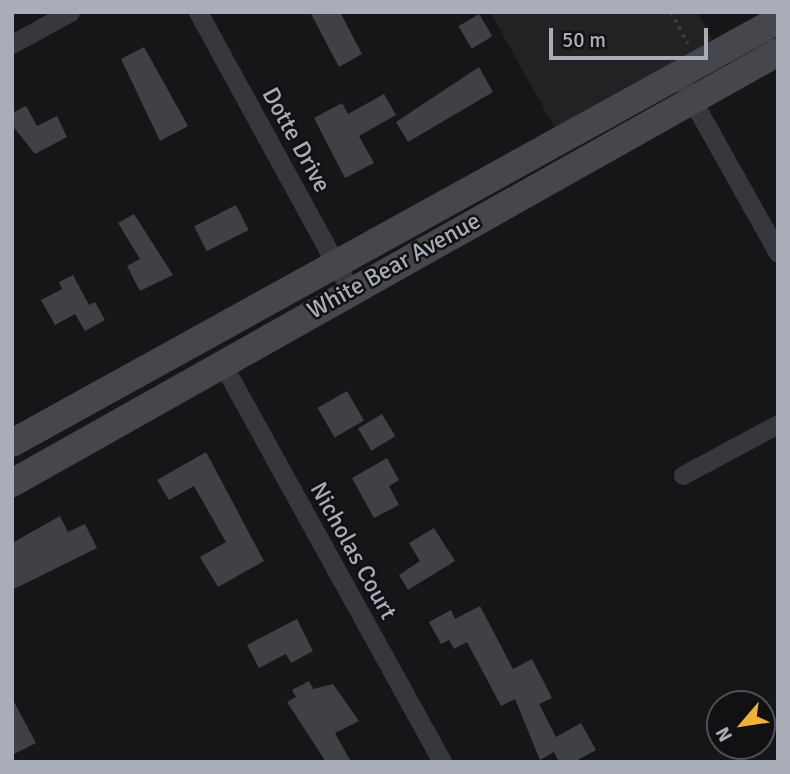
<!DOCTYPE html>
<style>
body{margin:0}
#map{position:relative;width:790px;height:774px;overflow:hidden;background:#161618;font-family:Signika,sans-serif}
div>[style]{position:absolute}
.built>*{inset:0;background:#222225}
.building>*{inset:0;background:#404145;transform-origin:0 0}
.path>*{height:3.5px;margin-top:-1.75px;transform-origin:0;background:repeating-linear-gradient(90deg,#3d3f44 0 3.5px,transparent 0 8.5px)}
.minor>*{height:19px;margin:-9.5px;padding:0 9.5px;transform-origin:9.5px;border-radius:9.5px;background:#37383d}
.secondary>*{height:28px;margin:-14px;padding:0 14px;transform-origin:14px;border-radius:14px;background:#45474d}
span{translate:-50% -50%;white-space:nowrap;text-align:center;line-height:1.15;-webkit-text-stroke:5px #111113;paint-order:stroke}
.street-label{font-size:24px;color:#a8adb8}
.frame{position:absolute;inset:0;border:14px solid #a8adb8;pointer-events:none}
.north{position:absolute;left:706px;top:690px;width:70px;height:70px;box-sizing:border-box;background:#111113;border:2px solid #4d4f55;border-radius:50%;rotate:241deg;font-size:19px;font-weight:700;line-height:28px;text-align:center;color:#a8adb8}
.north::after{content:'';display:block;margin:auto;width:24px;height:32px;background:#f2b134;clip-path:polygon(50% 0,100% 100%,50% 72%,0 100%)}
.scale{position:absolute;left:549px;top:28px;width:159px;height:32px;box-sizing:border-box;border:4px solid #a8adb8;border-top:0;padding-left:9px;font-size:21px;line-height:24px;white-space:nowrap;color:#a8adb8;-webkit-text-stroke:5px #111113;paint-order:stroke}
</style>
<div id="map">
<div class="built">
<div style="clip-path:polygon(490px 12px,697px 12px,713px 41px,556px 130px)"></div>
</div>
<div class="building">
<div style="clip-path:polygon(310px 12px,340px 12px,362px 54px,339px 67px)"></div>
<div style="left:479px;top:14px;width:26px;height:24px;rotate:59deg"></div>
<div style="clip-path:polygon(144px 47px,188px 126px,160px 141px,121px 59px)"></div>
<div style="clip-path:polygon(479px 67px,493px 92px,408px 142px,396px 122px)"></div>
<div style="clip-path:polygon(384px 94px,396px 115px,359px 136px,374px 163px,345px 178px,314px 118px,342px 103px,348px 114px)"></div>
<div style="clip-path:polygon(26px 106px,37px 126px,57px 116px,67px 137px,35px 154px,12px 125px,12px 113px)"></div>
<div style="left:236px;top:205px;width:28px;height:47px;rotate:63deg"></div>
<div style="clip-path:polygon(134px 214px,173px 275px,140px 291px,127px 266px,140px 259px,118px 223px)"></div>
<div style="clip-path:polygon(73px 275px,89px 305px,95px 302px,105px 320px,85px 331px,75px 314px,55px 325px,41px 300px,62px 289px,59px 282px)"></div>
<div style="left:347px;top:391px;width:34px;height:34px;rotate:60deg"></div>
<div style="left:382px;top:414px;width:26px;height:28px;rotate:59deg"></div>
<div style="clip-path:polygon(206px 452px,264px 561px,218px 587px,200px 557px,226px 542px,194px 486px,169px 500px,157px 480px)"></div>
<div style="clip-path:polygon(387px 458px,399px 480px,389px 486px,399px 505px,374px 518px,352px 478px)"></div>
<div style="clip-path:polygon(60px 516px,68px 532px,85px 524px,97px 548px,12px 590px,12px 543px)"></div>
<div style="clip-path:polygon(434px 528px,455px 561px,408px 590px,399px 575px,420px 561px,409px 543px)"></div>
<div style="clip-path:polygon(480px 606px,513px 669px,532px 659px,552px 698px,539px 704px,556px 737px,581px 723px,596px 750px,574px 762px,559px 762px,554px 752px,540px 760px,515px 699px,501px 706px,467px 642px,454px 649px,449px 640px,441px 644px,429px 622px,451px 610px,455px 619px)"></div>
<div style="clip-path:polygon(297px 619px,313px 651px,291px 663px,286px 654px,259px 668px,247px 645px)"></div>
<div style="clip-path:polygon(309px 681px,313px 689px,333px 684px,359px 721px,335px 733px,351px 762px,326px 762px,287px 702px,296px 697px,292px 690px)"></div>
<div style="clip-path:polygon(12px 698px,36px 743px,12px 755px)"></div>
</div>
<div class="path">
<div style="left:671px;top:12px;width:36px;rotate:62deg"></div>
</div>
<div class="minor">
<div style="left:198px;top:12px;width:318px;rotate:61.3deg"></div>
<div style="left:12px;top:44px;width:66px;rotate:-28.9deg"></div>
<div style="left:686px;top:89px;width:188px;rotate:60.7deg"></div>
<div style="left:222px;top:363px;width:456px;rotate:61.1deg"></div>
<div style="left:683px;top:475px;width:108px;rotate:-28.2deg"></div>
</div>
<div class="secondary">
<div style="left:12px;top:443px;width:875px;rotate:-28.91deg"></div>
<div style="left:12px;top:483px;width:879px;rotate:-29.36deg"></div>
</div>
<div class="street-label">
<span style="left:296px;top:140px;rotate:61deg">Dotte Drive</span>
<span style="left:394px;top:266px;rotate:-29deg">White Bear Avenue</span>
<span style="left:353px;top:551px;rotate:61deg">Nicholas Court</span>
</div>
<div class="frame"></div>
<div class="north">N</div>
<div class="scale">50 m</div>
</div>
